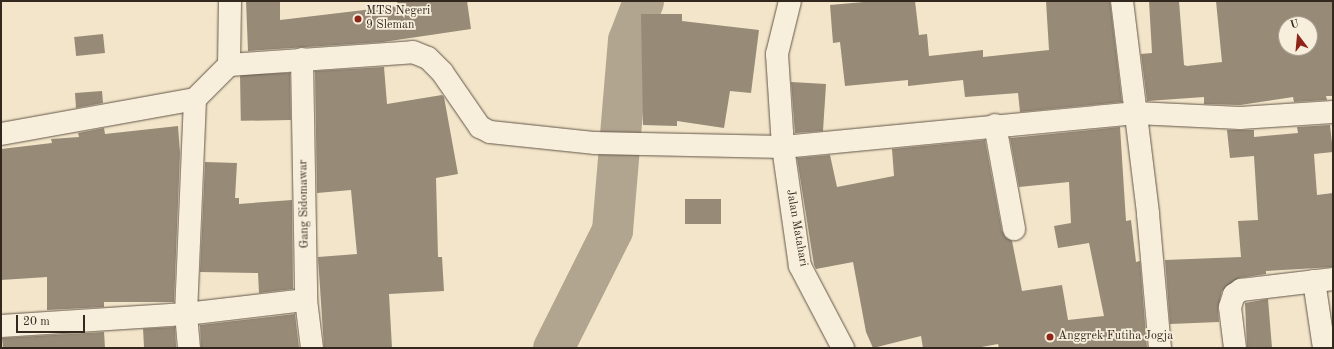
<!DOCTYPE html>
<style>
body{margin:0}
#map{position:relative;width:1334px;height:349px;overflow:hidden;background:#f3e5c9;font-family:"Old Standard TT",serif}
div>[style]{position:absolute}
.river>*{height:41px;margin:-20.5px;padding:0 20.5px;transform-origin:20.5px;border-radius:20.5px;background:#b2a58f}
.building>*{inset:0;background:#978a77;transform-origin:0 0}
.roads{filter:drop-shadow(0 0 1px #635749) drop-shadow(0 0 1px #635749)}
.minor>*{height:22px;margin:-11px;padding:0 11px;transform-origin:11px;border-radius:11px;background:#f7eedc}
.dots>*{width:11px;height:11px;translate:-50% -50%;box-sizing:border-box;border:2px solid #f7eedc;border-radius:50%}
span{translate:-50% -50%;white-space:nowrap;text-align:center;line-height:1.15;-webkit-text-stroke:3.5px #f7eedc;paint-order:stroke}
.poi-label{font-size:12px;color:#33281e}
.left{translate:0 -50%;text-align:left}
.street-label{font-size:12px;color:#33281e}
.frame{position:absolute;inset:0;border:2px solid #33281e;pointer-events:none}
.north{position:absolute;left:1278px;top:16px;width:40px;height:40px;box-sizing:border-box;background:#f7eedc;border:1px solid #a99f90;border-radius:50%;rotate:344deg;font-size:11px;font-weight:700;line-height:16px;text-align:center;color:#33281e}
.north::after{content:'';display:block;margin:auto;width:14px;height:18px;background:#8f2418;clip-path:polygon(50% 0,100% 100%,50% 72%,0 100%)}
.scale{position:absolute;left:16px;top:315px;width:69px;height:18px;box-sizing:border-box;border:2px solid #33281e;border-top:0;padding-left:5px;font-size:12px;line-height:14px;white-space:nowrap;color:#33281e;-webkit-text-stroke:3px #f7eedc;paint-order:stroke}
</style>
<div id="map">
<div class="river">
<div style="left:553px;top:348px;width:132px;rotate:-63.4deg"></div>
<div style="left:612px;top:230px;width:191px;rotate:-85.2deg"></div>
<div style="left:628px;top:40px;width:42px;rotate:-69deg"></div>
</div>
<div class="building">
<div style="clip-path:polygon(246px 1px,280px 1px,280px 20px,398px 6px,397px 1px,467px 1px,471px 29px,383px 42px,248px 51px)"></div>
<div style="clip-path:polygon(875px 1px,915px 1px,919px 35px,927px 34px,929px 56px,983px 50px,983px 57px,1049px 50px,1046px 1px,1110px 1px,1122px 102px,1020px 112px,1018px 93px,965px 97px,963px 80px,908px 86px,908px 80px,845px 86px,840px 42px,833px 43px,830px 5px)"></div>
<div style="clip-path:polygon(evenodd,1149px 1px,1179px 1px,1184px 65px,1187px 66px,1222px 62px,1216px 1px,1333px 1px,1333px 96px,1326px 96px,1327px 100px,1294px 102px,1293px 97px,1240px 105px,1204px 104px,1204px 97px,1147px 101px,1141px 54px,1152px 53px,1149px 1px,1286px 24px,1310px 24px,1310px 48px,1286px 48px,1286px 24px)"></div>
<div style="clip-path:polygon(641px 14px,682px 14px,682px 21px,759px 30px,751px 93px,730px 91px,724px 128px,677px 121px,677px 126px,643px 125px)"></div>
<div style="left:103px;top:34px;width:19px;height:29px;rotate:84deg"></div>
<div style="clip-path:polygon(384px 67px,387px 104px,442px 95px,444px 97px,458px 174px,436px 178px,438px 257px,442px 257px,444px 291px,389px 294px,392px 348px,324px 348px,318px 257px,357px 254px,351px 190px,317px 193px,315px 71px)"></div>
<div style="left:290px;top:73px;width:47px;height:50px;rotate:89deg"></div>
<div style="clip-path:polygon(791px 82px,826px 84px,823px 131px,795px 133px)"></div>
<div style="clip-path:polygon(102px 91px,103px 103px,76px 108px,75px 93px)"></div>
<div style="clip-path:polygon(1330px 125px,1333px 152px,1314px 154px,1317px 195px,1333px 193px,1333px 267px,1266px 271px,1266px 274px,1239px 278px,1222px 291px,1218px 308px,1219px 322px,1170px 324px,1165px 260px,1241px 257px,1238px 221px,1258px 220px,1254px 156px,1230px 158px,1227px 130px,1254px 130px,1254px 137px,1298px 133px,1297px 127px)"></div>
<div style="clip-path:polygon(178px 126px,180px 153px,174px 302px,104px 302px,104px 307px,47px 310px,47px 277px,1px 280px,1px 149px,52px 143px,51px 139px,79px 137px,78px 133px,104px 128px,105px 134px)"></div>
<div style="clip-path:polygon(1120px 127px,1126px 221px,1131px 220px,1136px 262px,1140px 261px,1147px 348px,999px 348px,998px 344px,976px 348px,923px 348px,921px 336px,873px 348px,866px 332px,853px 262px,816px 269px,814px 265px,797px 158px,830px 155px,837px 187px,894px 176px,892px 149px,985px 140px,1002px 231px,1012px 241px,1022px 291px,1062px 285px,1068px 320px,1104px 316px,1089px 243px,1058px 248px,1054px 226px,1071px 223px,1069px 182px,1019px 187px,1010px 138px)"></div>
<div style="clip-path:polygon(205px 162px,237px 163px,235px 198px,239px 198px,239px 204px,292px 200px,293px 289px,259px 293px,258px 273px,200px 272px)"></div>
<div style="left:685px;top:199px;width:36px;height:25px"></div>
<div style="clip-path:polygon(1268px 299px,1272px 348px,1247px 348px,1245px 303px)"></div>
<div style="clip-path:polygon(295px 314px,299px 348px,201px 348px,200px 325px)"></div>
<div style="left:175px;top:327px;width:21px;height:32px;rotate:87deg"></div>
<div style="clip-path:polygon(104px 332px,105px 348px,3px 348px,2px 338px)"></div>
</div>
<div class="roads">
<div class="minor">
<div style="left:790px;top:1px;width:55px;rotate:103.8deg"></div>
<div style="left:777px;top:54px;width:93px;rotate:86.3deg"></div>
<div style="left:783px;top:147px;width:120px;rotate:81.9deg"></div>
<div style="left:800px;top:266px;width:93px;rotate:62.3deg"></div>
<div style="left:1122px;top:1px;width:215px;rotate:83deg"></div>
<div style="left:1148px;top:214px;width:135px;rotate:84.9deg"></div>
<div style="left:302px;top:59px;width:241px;rotate:89deg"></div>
<div style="left:306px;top:300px;width:48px;rotate:82.9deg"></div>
<div style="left:229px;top:65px;width:64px;rotate:-89.1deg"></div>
<div style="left:995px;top:125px;width:106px;rotate:79.6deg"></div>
<div style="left:1px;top:134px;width:197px;rotate:-10.2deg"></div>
<div style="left:195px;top:99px;width:48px;rotate:-45deg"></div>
<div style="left:229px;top:65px;width:184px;rotate:-4deg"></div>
<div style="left:413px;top:52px;width:16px;rotate:22deg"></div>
<div style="left:428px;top:58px;width:20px;rotate:45deg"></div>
<div style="left:442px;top:72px;width:67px;rotate:55.4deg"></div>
<div style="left:480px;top:127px;width:11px;rotate:27deg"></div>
<div style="left:490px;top:132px;width:106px;rotate:6deg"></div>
<div style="left:595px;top:143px;width:188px;rotate:1.2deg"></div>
<div style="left:783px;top:147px;width:355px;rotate:-5.5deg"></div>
<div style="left:1136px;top:113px;width:104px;rotate:2.8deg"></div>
<div style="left:1240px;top:118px;width:93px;rotate:-3.7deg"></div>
<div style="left:1314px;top:281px;width:68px;rotate:81.5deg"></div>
<div style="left:1px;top:326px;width:185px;rotate:-3.7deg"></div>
<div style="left:186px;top:314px;width:121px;rotate:-6.7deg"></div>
<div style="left:189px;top:348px;width:34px;rotate:-95deg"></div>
<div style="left:186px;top:314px;width:215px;rotate:-87.6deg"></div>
<div style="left:1235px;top:348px;width:41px;rotate:-97deg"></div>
<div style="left:1230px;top:307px;width:13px;rotate:-72deg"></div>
<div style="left:1234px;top:295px;width:9px;rotate:-36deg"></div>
<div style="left:1241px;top:290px;width:93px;rotate:-6.8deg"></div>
</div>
</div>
<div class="dots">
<div style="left:358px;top:19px;background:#8f2418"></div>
<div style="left:1050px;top:337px;background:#8f2418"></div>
</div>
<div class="poi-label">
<span class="left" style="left:366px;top:19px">MTS Negeri<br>9 Sleman</span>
<span class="left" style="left:1058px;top:337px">Anggrek Futiha Jogja</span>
</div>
<div class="street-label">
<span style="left:305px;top:204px;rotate:-91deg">Gang Sidomawar</span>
<span style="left:796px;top:228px;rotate:80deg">Jalan Matahari</span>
</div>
<div class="frame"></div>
<div class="north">U</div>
<div class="scale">20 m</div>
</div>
